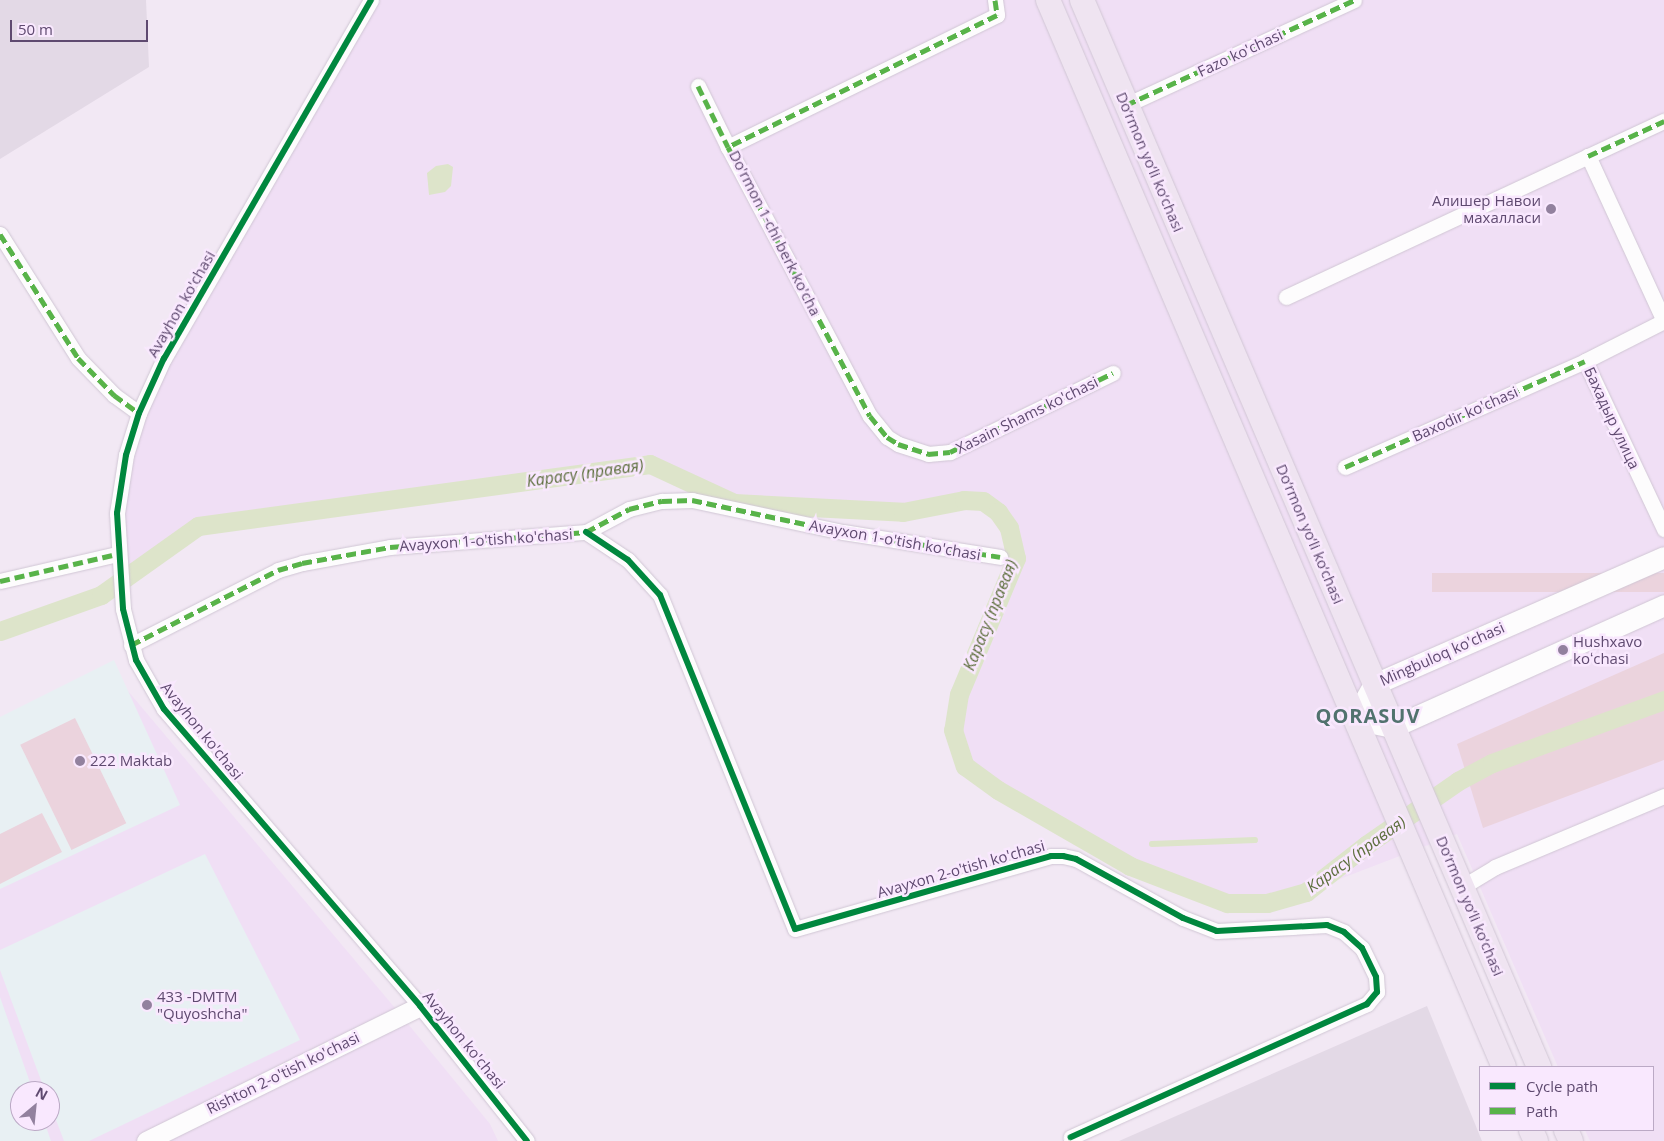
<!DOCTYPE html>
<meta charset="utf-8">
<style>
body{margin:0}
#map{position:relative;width:1664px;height:1141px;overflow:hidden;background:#f2e8f4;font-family:"Open Sans",sans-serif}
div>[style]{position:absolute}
.residential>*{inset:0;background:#f0dff5}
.industrial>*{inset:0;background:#e3d9e6}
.education>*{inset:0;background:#e8f0f3}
.green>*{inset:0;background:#ebd3dd;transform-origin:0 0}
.water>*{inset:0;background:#dde4ca}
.stream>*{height:5.5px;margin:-2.75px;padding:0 2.75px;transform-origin:2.75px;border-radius:2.75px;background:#dde4ca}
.canal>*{height:19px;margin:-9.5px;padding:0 9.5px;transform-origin:9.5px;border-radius:9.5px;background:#dde4ca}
.roads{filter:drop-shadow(0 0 1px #d0c6d4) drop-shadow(0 0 1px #d0c6d4)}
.minor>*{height:15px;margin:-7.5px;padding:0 7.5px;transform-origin:7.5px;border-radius:7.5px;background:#fdfcfd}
.tertiary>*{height:19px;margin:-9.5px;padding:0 9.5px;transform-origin:9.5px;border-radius:9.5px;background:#fdfcfd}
.secondary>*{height:21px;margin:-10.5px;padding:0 10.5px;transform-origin:10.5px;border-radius:10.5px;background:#fdfcfd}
.primary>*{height:24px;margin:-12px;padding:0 12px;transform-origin:12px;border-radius:12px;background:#efe4f1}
.quiet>*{height:5px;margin-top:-2.5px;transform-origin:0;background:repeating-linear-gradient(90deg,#58b349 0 10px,transparent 0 15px)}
.cycleway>*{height:6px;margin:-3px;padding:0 3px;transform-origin:3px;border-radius:3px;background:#00873e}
.dots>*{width:14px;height:14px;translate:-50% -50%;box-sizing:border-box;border:2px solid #f9e8fe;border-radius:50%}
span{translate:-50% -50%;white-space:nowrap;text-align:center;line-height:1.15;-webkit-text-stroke:5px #f9e8fe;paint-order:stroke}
.street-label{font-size:15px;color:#5f4a70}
.poi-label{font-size:15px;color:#5f4a70}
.right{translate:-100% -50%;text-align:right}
.left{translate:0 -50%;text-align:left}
.water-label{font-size:16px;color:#5c6e3c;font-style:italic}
.district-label{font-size:20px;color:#51726e;font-weight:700;letter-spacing:1px}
.legend{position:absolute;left:1479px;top:1066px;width:175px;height:65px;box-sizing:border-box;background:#f9e8fe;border:1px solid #bba9c5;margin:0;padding:6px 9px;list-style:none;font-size:15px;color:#5f4a70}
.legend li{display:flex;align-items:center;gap:10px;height:25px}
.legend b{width:25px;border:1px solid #bba9c5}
.north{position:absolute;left:10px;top:1081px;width:50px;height:50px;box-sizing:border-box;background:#f9e8fe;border:1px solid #bba9c5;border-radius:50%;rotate:28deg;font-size:14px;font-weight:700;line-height:20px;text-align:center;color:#5f4a70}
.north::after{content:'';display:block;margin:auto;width:18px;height:22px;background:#92819e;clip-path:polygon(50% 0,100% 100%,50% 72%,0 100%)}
.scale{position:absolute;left:10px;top:20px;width:138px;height:22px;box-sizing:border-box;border:2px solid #5f4a70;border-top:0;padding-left:6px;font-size:15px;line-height:18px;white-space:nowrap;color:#5f4a70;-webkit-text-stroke:4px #f9e8fe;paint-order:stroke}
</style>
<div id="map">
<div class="residential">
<div style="clip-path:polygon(371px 0,1664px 0,1664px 1141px,1590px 1141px,1585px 1130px,1653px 1130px,1653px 1067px,1558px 1067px,1457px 834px,1306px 892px,1227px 903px,1130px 866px,998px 790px,965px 766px,953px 730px,959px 694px,1016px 558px,1009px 528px,983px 501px,903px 512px,734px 503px,650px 464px,198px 526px,120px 583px,117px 554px,139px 413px)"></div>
<div style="clip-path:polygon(evenodd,112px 672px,395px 1008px,490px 1124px,498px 1141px,0 1141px,0 730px,112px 672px,20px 1091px,50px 1091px,50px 1121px,20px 1121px,20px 1091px)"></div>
</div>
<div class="industrial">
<div style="clip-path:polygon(0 0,146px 0,149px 67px,0 159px)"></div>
<div style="clip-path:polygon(1427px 1006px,1482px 1141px,1119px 1141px)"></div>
</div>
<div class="education">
<div style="clip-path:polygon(114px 660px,180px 805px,0 889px,0 717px)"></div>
<div style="clip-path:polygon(205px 854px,300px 1040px,89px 1141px,64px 1141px,50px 1104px,50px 1091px,45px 1091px,0 970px,0 950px)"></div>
<div style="clip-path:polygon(0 997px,33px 1091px,20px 1091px,20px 1121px,44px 1121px,51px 1141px,0 1141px)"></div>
</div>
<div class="green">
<div style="left:1664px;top:573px;width:19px;height:232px;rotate:90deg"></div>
<div style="clip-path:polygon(1664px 653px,1664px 760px,1483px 828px,1457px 744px)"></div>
<div style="left:75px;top:718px;width:117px;height:61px;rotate:64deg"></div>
<div style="clip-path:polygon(42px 813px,62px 852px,0 884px,0 834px)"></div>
</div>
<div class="water">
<div style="clip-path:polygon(448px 164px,453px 167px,451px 186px,445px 192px,429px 195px,427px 173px,436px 166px)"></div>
</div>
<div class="stream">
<div style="left:1152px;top:844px;width:103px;rotate:-2.2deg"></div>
</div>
<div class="canal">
<div style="left:0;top:631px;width:107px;rotate:-19.6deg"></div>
<div style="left:101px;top:595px;width:119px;rotate:-35.4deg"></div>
<div style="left:198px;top:526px;width:456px;rotate:-7.8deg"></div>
<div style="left:650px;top:464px;width:93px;rotate:24.9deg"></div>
<div style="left:734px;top:503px;width:169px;rotate:3deg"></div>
<div style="left:903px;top:512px;width:62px;rotate:-11.1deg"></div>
<div style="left:964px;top:500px;width:19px;rotate:3deg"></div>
<div style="left:983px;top:501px;width:19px;rotate:36deg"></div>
<div style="left:998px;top:512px;width:19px;rotate:55deg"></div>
<div style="left:1009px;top:528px;width:31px;rotate:77deg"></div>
<div style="left:1016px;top:558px;width:147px;rotate:112.7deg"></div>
<div style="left:959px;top:694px;width:36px;rotate:99deg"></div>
<div style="left:953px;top:730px;width:38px;rotate:72deg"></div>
<div style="left:965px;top:766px;width:41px;rotate:36deg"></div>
<div style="left:998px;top:790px;width:152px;rotate:29.9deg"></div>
<div style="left:1130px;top:866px;width:104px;rotate:20.9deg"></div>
<div style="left:1227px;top:903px;width:40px"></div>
<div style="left:1267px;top:903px;width:41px;rotate:-15.8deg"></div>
<div style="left:1306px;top:892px;width:76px;rotate:-38.1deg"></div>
<div style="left:1366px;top:845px;width:112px;rotate:-34.8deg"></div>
<div style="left:1458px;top:781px;width:38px;rotate:-28deg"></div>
<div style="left:1492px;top:763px;width:183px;rotate:-20.1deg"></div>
</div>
<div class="roads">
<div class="minor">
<div style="left:371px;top:0;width:414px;rotate:120deg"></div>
<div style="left:164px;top:358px;width:60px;rotate:114.4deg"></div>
<div style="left:139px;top:413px;width:44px;rotate:107.2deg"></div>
<div style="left:126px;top:455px;width:59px;rotate:98.8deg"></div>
<div style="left:117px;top:513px;width:96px;rotate:86.4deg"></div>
<div style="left:123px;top:609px;width:53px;rotate:75.7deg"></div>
<div style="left:136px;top:660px;width:56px;rotate:60.3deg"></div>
<div style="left:164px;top:709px;width:392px;rotate:49.2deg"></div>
<div style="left:420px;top:1006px;width:172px;rotate:51.6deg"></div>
<div style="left:995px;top:0;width:15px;rotate:82deg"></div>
<div style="left:997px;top:15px;width:300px;rotate:153.9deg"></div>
<div style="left:728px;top:147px;width:304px;rotate:62.2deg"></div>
<div style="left:870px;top:416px;width:27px;rotate:51deg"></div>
<div style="left:887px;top:437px;width:13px;rotate:32deg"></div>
<div style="left:898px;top:444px;width:32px;rotate:18deg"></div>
<div style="left:928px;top:454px;width:22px;rotate:-5deg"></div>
<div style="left:950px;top:452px;width:181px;rotate:-25.9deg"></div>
<div style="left:698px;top:86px;width:68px;rotate:63.8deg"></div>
<div style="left:1126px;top:105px;width:251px;rotate:-24.7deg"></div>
<div style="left:0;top:234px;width:146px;rotate:57.8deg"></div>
<div style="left:78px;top:358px;width:52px;rotate:45.8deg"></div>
<div style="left:114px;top:395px;width:31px;rotate:36deg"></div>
<div style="left:1286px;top:297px;width:417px;rotate:-25deg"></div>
<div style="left:1585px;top:361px;width:186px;rotate:64.8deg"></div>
<div style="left:1345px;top:467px;width:262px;rotate:-23.8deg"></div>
<div style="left:1585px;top:361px;width:89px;rotate:-26.9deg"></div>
<div style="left:1664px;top:321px;width:182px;rotate:-114.7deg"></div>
<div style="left:586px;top:532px;width:50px;rotate:33.7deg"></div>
<div style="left:628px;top:560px;width:47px;rotate:47.6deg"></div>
<div style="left:660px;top:595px;width:360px;rotate:68deg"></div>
<div style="left:795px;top:929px;width:266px;rotate:-15.9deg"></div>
<div style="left:1051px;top:856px;width:12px"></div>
<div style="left:1063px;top:856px;width:13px;rotate:13deg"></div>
<div style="left:1076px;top:859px;width:122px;rotate:28.9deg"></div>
<div style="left:1183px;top:918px;width:36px;rotate:21deg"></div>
<div style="left:1217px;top:931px;width:110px;rotate:-3.1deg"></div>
<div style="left:1327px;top:925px;width:18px;rotate:22deg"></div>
<div style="left:1344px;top:932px;width:24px;rotate:42deg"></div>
<div style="left:1362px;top:948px;width:32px;rotate:64deg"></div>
<div style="left:1376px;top:977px;width:15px;rotate:86deg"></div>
<div style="left:1377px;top:992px;width:16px;rotate:130deg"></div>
<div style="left:1367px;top:1004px;width:325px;rotate:155.8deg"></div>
<div style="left:0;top:581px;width:120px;rotate:-13deg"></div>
<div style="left:131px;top:645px;width:165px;rotate:-27deg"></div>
<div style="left:278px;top:570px;width:25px;rotate:-16deg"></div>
<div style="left:302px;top:563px;width:89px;rotate:-10.3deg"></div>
<div style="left:390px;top:547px;width:197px;rotate:-4.4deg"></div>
<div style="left:586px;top:532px;width:49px;rotate:-28.1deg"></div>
<div style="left:629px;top:509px;width:34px;rotate:-14deg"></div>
<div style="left:662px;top:501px;width:30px;rotate:-2deg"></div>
<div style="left:692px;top:500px;width:154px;rotate:12deg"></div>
<div style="left:843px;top:532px;width:159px;rotate:9deg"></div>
<div style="left:1462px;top:887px;width:39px;rotate:-31deg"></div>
<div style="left:1495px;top:867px;width:183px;rotate:-22.8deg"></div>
</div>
<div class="tertiary">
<div style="left:146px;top:1141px;width:305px;rotate:-26.2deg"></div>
</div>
<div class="secondary">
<div style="left:1664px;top:557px;width:317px;rotate:156.3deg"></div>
<div style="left:1374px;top:684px;width:40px;rotate:119.7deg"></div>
<div style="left:1354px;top:719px;width:40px;rotate:12deg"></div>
<div style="left:1393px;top:727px;width:297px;rotate:-24.2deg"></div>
</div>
<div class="primary">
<div style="left:1048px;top:0;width:1160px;rotate:66.86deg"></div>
<div style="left:1082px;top:0;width:1161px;rotate:66.81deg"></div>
<div style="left:1531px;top:1130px;width:12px;rotate:66deg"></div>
<div style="left:1566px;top:1130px;width:12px;rotate:66deg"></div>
</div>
</div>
<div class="quiet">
<div style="left:995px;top:0;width:15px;rotate:82deg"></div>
<div style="left:997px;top:15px;width:300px;rotate:153.9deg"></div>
<div style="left:728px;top:147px;width:304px;rotate:62.2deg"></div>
<div style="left:870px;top:416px;width:27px;rotate:51deg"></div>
<div style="left:887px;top:437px;width:13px;rotate:32deg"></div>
<div style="left:898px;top:444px;width:32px;rotate:18deg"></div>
<div style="left:928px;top:454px;width:22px;rotate:-5deg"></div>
<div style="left:950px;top:452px;width:181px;rotate:-25.9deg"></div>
<div style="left:698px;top:86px;width:68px;rotate:63.8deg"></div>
<div style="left:1126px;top:105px;width:251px;rotate:-24.7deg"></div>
<div style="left:1588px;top:156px;width:84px;rotate:-24.7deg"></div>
<div style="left:0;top:234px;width:146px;rotate:57.8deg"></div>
<div style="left:78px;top:358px;width:52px;rotate:45.8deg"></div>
<div style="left:114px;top:395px;width:31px;rotate:36deg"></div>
<div style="left:1345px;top:467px;width:262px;rotate:-23.8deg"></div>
<div style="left:0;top:581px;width:120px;rotate:-13deg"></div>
<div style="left:131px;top:645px;width:165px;rotate:-27deg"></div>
<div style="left:278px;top:570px;width:25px;rotate:-16deg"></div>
<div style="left:302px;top:563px;width:89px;rotate:-10.3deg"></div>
<div style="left:390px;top:547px;width:197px;rotate:-4.4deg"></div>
<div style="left:586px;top:532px;width:49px;rotate:-28.1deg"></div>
<div style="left:629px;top:509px;width:34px;rotate:-14deg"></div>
<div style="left:662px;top:501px;width:30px;rotate:-2deg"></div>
<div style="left:692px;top:500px;width:154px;rotate:12deg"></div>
<div style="left:843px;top:532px;width:159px;rotate:9deg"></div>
</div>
<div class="cycleway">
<div style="left:371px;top:0;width:414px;rotate:120deg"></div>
<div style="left:164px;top:358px;width:60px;rotate:114.4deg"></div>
<div style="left:139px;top:413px;width:44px;rotate:107.2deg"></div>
<div style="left:126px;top:455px;width:59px;rotate:98.8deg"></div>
<div style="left:117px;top:513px;width:96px;rotate:86.4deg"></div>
<div style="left:123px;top:609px;width:53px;rotate:75.7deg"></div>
<div style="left:136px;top:660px;width:56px;rotate:60.3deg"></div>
<div style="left:164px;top:709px;width:392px;rotate:49.2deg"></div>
<div style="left:420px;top:1006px;width:172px;rotate:51.6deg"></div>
<div style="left:586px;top:532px;width:50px;rotate:33.7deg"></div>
<div style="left:628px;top:560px;width:47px;rotate:47.6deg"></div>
<div style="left:660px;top:595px;width:360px;rotate:68deg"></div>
<div style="left:795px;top:929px;width:266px;rotate:-15.9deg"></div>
<div style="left:1051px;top:856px;width:12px"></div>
<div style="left:1063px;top:856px;width:13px;rotate:13deg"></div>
<div style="left:1076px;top:859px;width:122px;rotate:28.9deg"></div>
<div style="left:1183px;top:918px;width:36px;rotate:21deg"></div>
<div style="left:1217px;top:931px;width:110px;rotate:-3.1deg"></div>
<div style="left:1327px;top:925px;width:18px;rotate:22deg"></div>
<div style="left:1344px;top:932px;width:24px;rotate:42deg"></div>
<div style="left:1362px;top:948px;width:32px;rotate:64deg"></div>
<div style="left:1376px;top:977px;width:15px;rotate:86deg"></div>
<div style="left:1377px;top:992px;width:16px;rotate:130deg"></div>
<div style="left:1367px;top:1004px;width:325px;rotate:155.8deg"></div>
</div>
<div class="dots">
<div style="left:1551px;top:209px;background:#92819e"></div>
<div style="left:1563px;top:650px;background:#92819e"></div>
<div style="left:80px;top:761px;background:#92819e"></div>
<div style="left:147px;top:1005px;background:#92819e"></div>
</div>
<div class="street-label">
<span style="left:1240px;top:53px;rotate:-25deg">Fazo ko'chasi</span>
<span style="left:1150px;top:162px;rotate:67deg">Do‘rmon yo‘li ko‘chasi</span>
<span style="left:775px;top:233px;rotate:63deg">Do'rmon 1-chi berk ko'cha</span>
<span style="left:181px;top:304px;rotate:-60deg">Avayhon ko'chasi</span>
<span style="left:1465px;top:414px;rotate:-24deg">Baxodir ko'chasi</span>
<span style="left:1027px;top:415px;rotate:-26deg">Xasain Shams ko'chasi</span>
<span style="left:1612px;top:418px;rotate:65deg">Бахадыр улица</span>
<span style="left:1310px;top:534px;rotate:67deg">Do‘rmon yo‘li ko‘chasi</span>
<span style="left:486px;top:540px;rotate:-4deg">Avayxon 1-o'tish ko'chasi</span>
<span style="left:895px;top:540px;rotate:10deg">Avayxon 1-o'tish ko'chasi</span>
<span style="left:1442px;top:654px;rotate:-24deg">Mingbuloq ko'chasi</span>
<span style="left:202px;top:731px;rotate:51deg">Avayhon ko'chasi</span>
<span style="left:961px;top:869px;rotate:-16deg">Avayxon 2-o'tish ko'chasi</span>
<span style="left:1470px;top:906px;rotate:67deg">Do‘rmon yo‘li ko‘chasi</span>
<span style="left:464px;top:1040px;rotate:51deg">Avayhon ko'chasi</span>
<span style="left:283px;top:1073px;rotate:-26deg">Rishton 2-o'tish ko'chasi</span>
</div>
<div class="poi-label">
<span class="right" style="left:1541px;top:209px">Алишер Навои<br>махалласи</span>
<span class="left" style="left:1573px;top:650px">Hushxavo<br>koʻchasi</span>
<span class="left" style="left:90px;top:761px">222 Maktab</span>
<span class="left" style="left:157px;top:1005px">433 -DMTM<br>"Quyoshcha"</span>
</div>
<div class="water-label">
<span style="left:585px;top:473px;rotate:-8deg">Карасу (правая)</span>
<span style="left:990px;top:615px;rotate:-68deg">Карасу (правая)</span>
<span style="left:1356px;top:854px;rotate:-36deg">Карасу (правая)</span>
</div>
<div class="district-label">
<span style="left:1368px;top:715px">QORASUV</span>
</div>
<ul class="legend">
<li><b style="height:6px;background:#00873e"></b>Cycle path</li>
<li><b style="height:6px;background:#58b349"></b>Path</li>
</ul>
<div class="north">N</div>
<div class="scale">50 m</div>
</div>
